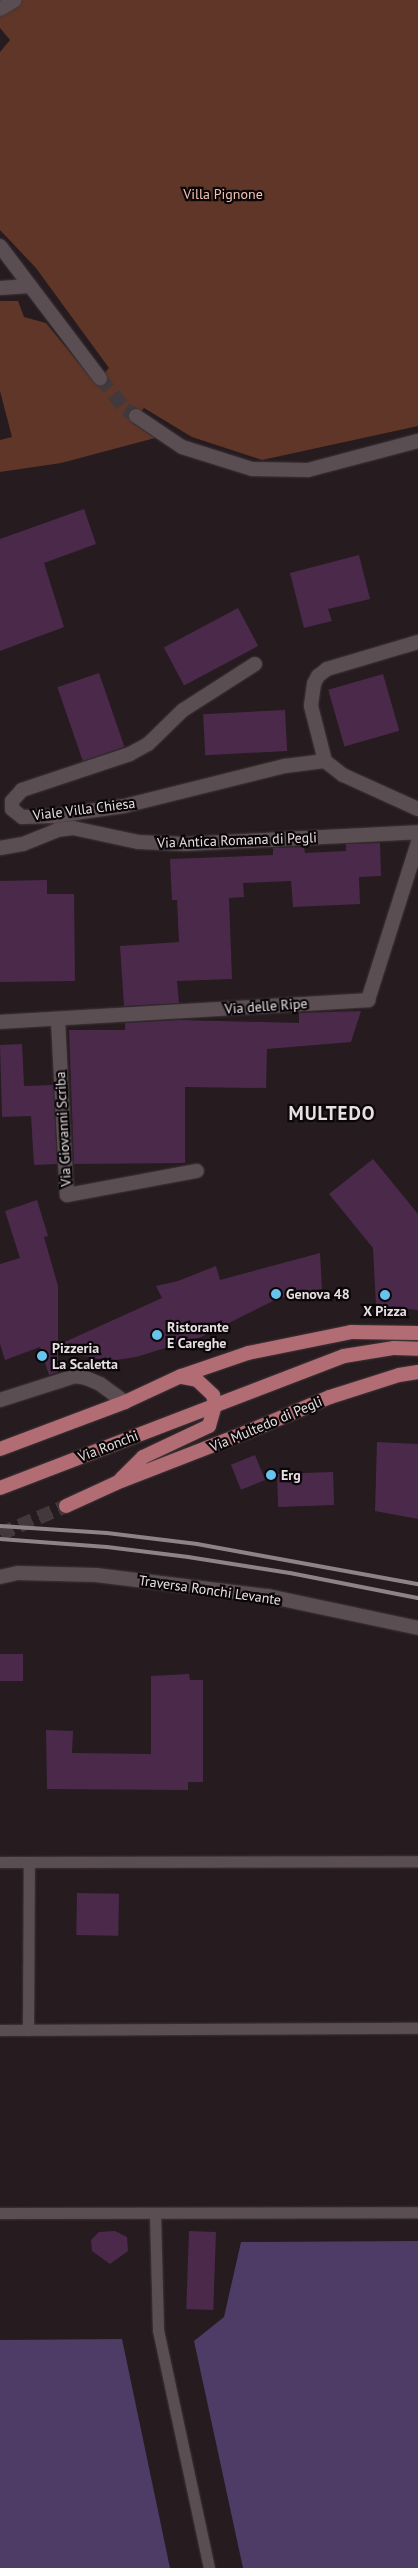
<!DOCTYPE html>
<style>
body{margin:0}
#map{position:relative;width:418px;height:2568px;overflow:hidden;background:#261b1f;font-family:"PT Sans",sans-serif}
div>[style]{position:absolute}
.green>*{inset:0;background:#603628}
.water>*{inset:0;background:#4e3c67}
.building>*{inset:0;background:#4b294b;transform-origin:0 0}
.minor-tunnel>*{height:14px;margin-top:-7px;transform-origin:0;background:repeating-linear-gradient(90deg,#43383c 0 14px,transparent 0 21px)}
.primary-tunnel>*{height:14px;margin-top:-7px;transform-origin:0;background:repeating-linear-gradient(90deg,#43383c 0 14px,transparent 0 21px)}
.roads{filter:drop-shadow(0 0 1px #3e3639) drop-shadow(0 0 1px #3e3639)}
.service>*{height:11px;margin:-5.5px;padding:0 5.5px;transform-origin:5.5px;border-radius:5.5px;background:#5b4e53}
.pedestrian>*{height:14px;margin:-7px;padding:0 7px;transform-origin:7px;border-radius:7px;background:#5b4e53}
.minor>*{height:14px;margin:-7px;padding:0 7px;transform-origin:7px;border-radius:7px;background:#5b4e53}
.primary>*{height:14px;margin:-7px;padding:0 7px;transform-origin:7px;border-radius:7px;background:#b16c74}
.rail>*{height:4px;margin:-2px;padding:0 2px;transform-origin:2px;border-radius:2px;background:#8e8488}
.dots>*{width:14px;height:14px;translate:-50% -50%;box-sizing:border-box;border:2px solid #0b0709;border-radius:50%}
span{translate:-50% -50%;white-space:nowrap;text-align:center;line-height:1.15;-webkit-text-stroke:4.5px #0b0709;paint-order:stroke}
.park-label{font-size:14px;color:#f5c3b3}
.street-label{font-size:14px;color:#e7dfe2}
.poi-label{font-size:14px;color:#e7dfe2;font-weight:700}
.left{translate:0 -50%;text-align:left}
.district-label{font-size:19px;color:#e7dfe2;font-weight:700;letter-spacing:1px}
</style>
<div id="map">
<div class="green">
<div style="clip-path:polygon(0 0,418px 0,418px 426px,262px 460px,192px 437px,144px 408px,131px 422px,155px 438px,61px 463px,0 472px,0 440px,12px 437px,0 391px,0 301px,18px 301px,24px 317px,46px 323px,95px 383px,109px 368px,36px 268px,0 230px,0 52px,10px 40px,0 28px)"></div>
</div>
<div class="water">
<div style="clip-path:polygon(418px 2241px,418px 2568px,243px 2568px,194px 2341px,224px 2317px,241px 2242px)"></div>
<div style="clip-path:polygon(122px 2339px,170px 2568px,0 2568px,0 2340px)"></div>
</div>
<div class="building">
<div style="clip-path:polygon(84px 509px,96px 544px,44px 563px,64px 627px,0 651px,0 539px)"></div>
<div style="clip-path:polygon(359px 555px,370px 599px,328px 609px,332px 621px,304px 628px,290px 573px)"></div>
<div style="left:238px;top:608px;width:43px;height:84px;rotate:62deg"></div>
<div style="left:99px;top:673px;width:78px;height:44px;rotate:71deg"></div>
<div style="left:383px;top:674px;width:59px;height:57px;rotate:74deg"></div>
<div style="left:285px;top:710px;width:41px;height:82px;rotate:87deg"></div>
<div style="clip-path:polygon(380px 843px,381px 876px,359px 877px,360px 904px,293px 907px,291px 881px,243px 883px,244px 897px,229px 898px,232px 979px,177px 981px,179px 1003px,124px 1006px,120px 946px,179px 942px,177px 900px,172px 900px,170px 859px,273px 855px,273px 848px,304px 847px,305px 853px,346px 851px,346px 844px)"></div>
<div style="clip-path:polygon(47px 880px,47px 894px,74px 894px,75px 981px,0 982px,0 881px)"></div>
<div style="clip-path:polygon(361px 1011px,351px 1042px,267px 1049px,266px 1088px,185px 1087px,185px 1163px,74px 1164px,69px 1030px,125px 1030px,125px 1023px,180px 1020px,299px 1023px,299px 1013px)"></div>
<div style="clip-path:polygon(22px 1044px,24px 1086px,53px 1085px,57px 1164px,34px 1165px,31px 1116px,2px 1117px,0 1045px)"></div>
<div style="clip-path:polygon(373px 1159px,418px 1214px,418px 1310px,376px 1306px,373px 1248px,329px 1194px)"></div>
<div style="clip-path:polygon(37px 1200px,48px 1236px,44px 1237px,58px 1286px,58px 1345px,162px 1298px,156px 1286px,178px 1281px,216px 1266px,220px 1280px,320px 1253px,322px 1289px,277px 1299px,201px 1337px,136px 1357px,110px 1361px,58px 1351px,58px 1372px,49px 1375px,40px 1347px,5px 1360px,0 1344px,0 1264px,20px 1258px,5px 1211px)"></div>
<div style="clip-path:polygon(377px 1442px,418px 1444px,418px 1519px,375px 1511px)"></div>
<div style="left:255px;top:1455px;width:27px;height:26px;rotate:68deg"></div>
<div style="left:333px;top:1472px;width:33px;height:56px;rotate:88deg"></div>
<div style="left:0;top:1654px;width:23px;height:27px"></div>
<div style="clip-path:polygon(189px 1674px,190px 1680px,203px 1680px,203px 1782px,188px 1782px,188px 1790px,47px 1789px,46px 1730px,73px 1731px,72px 1753px,151px 1754px,151px 1676px)"></div>
<div style="left:77px;top:1893px;width:42px;height:42px;rotate:1deg"></div>
<div style="clip-path:polygon(115px 2231px,127px 2237px,128px 2251px,110px 2264px,92px 2251px,91px 2240px,99px 2232px)"></div>
<div style="left:189px;top:2231px;width:27px;height:78px;rotate:2deg"></div>
</div>
<div class="minor-tunnel">
<div style="left:100px;top:378px;width:40px;rotate:51deg"></div>
<div style="left:125px;top:409px;width:13px;rotate:32deg"></div>
</div>
<div class="primary-tunnel">
<div style="left:0;top:1534px;width:72px;rotate:-23deg"></div>
</div>
<div class="roads">
<div class="service">
<div style="left:0;top:1862px;width:418px;rotate:-0.1deg"></div>
<div style="left:0;top:2030px;width:418px;rotate:-0.3deg"></div>
<div style="left:28px;top:2030px;width:168px;rotate:-89.7deg"></div>
<div style="left:0;top:2213px;width:418px;rotate:-0.1deg"></div>
<div style="left:155px;top:2214px;width:116px;rotate:88.5deg"></div>
<div style="left:158px;top:2330px;width:243px;rotate:77.9deg"></div>
</div>
<div class="pedestrian">
<div style="left:0;top:848px;width:23px;rotate:-10deg"></div>
<div style="left:23px;top:844px;width:37px;rotate:-22deg"></div>
<div style="left:57px;top:830px;width:16px;rotate:-7deg"></div>
<div style="left:73px;top:828px;width:66px;rotate:12.2deg"></div>
<div style="left:138px;top:842px;width:47px;rotate:2.4deg"></div>
<div style="left:185px;top:844px;width:233px;rotate:-2.9deg"></div>
</div>
<div class="minor">
<div style="left:0;top:9px;width:17px;rotate:-31deg"></div>
<div style="left:0;top:246px;width:166px;rotate:52.9deg"></div>
<div style="left:0;top:288px;width:30px;rotate:-4deg"></div>
<div style="left:136px;top:416px;width:55px;rotate:34deg"></div>
<div style="left:182px;top:447px;width:73px;rotate:17.4deg"></div>
<div style="left:252px;top:469px;width:56px;rotate:1deg"></div>
<div style="left:308px;top:470px;width:114px;rotate:-14.8deg"></div>
<div style="left:418px;top:642px;width:95px;rotate:163.5deg"></div>
<div style="left:327px;top:669px;width:11px;rotate:142deg"></div>
<div style="left:318px;top:676px;width:9px;rotate:117deg"></div>
<div style="left:314px;top:684px;width:22px;rotate:98deg"></div>
<div style="left:311px;top:706px;width:57px;rotate:75.7deg"></div>
<div style="left:325px;top:761px;width:23px;rotate:38deg"></div>
<div style="left:343px;top:775px;width:82px;rotate:24.4deg"></div>
<div style="left:255px;top:664px;width:85px;rotate:147.4deg"></div>
<div style="left:183px;top:710px;width:49px;rotate:135.8deg"></div>
<div style="left:148px;top:744px;width:21px;rotate:151deg"></div>
<div style="left:130px;top:754px;width:114px;rotate:161.6deg"></div>
<div style="left:22px;top:790px;width:15px;rotate:132deg"></div>
<div style="left:12px;top:801px;width:8px;rotate:90deg"></div>
<div style="left:12px;top:809px;width:13px;rotate:39deg"></div>
<div style="left:22px;top:817px;width:32px;rotate:-2deg"></div>
<div style="left:54px;top:816px;width:71px;rotate:-8.1deg"></div>
<div style="left:124px;top:806px;width:166px;rotate:-14deg"></div>
<div style="left:285px;top:766px;width:40px;rotate:-7.1deg"></div>
<div style="left:58px;top:1020px;width:175px;rotate:87.1deg"></div>
<div style="left:67px;top:1195px;width:132px;rotate:-10.5deg"></div>
<div style="left:0;top:1022px;width:369px;rotate:-3.4deg"></div>
<div style="left:368px;top:1000px;width:166px;rotate:-72.4deg"></div>
<div style="left:0;top:1400px;width:79px;rotate:-17.7deg"></div>
<div style="left:75px;top:1376px;width:11px;rotate:10deg"></div>
<div style="left:86px;top:1378px;width:15px;rotate:23deg"></div>
<div style="left:100px;top:1384px;width:31px;rotate:36deg"></div>
<div style="left:0;top:1577px;width:18px;rotate:-13deg"></div>
<div style="left:18px;top:1573px;width:78px;rotate:1.5deg"></div>
<div style="left:96px;top:1575px;width:173px;rotate:7deg"></div>
<div style="left:268px;top:1596px;width:153px;rotate:12deg"></div>
</div>
<div class="primary">
<div style="left:0;top:1449px;width:134px;rotate:-20.6deg"></div>
<div style="left:125px;top:1402px;width:62px;rotate:-24.9deg"></div>
<div style="left:181px;top:1376px;width:71px;rotate:-18.9deg"></div>
<div style="left:248px;top:1353px;width:105px;rotate:-11.5deg"></div>
<div style="left:351px;top:1332px;width:67px;rotate:0.9deg"></div>
<div style="left:121px;top:1479px;width:31px;rotate:-45deg"></div>
<div style="left:143px;top:1457px;width:73px;rotate:-25.2deg"></div>
<div style="left:209px;top:1426px;width:22px;rotate:-74deg"></div>
<div style="left:215px;top:1405px;width:10px;rotate:-101deg"></div>
<div style="left:213px;top:1395px;width:22px;rotate:-137deg"></div>
<div style="left:197px;top:1380px;width:15px;rotate:-169deg"></div>
<div style="left:0;top:1488px;width:368px;rotate:-21deg"></div>
<div style="left:344px;top:1356px;width:51px;rotate:-9.1deg"></div>
<div style="left:394px;top:1348px;width:24px;rotate:2deg"></div>
<div style="left:66px;top:1506px;width:55px;rotate:-24.7deg"></div>
<div style="left:116px;top:1483px;width:138px;rotate:-21.2deg"></div>
<div style="left:245px;top:1433px;width:92px;rotate:-23deg"></div>
<div style="left:330px;top:1397px;width:72px;rotate:-17.7deg"></div>
<div style="left:399px;top:1375px;width:19px;rotate:-9deg"></div>
</div>
</div>
<div class="rail">
<div style="left:0;top:1526px;width:107px;rotate:3.7deg"></div>
<div style="left:107px;top:1533px;width:91px;rotate:7deg"></div>
<div style="left:197px;top:1544px;width:225px;rotate:10.3deg"></div>
<div style="left:0;top:1539px;width:107px;rotate:4.3deg"></div>
<div style="left:107px;top:1547px;width:82px;rotate:7deg"></div>
<div style="left:188px;top:1557px;width:103px;rotate:8.9deg"></div>
<div style="left:290px;top:1573px;width:130px;rotate:11.1deg"></div>
</div>
<div class="dots">
<div style="left:276px;top:1294px;background:#66c4ef"></div>
<div style="left:385px;top:1295px;background:#66c4ef"></div>
<div style="left:157px;top:1335px;background:#66c4ef"></div>
<div style="left:42px;top:1356px;background:#66c4ef"></div>
<div style="left:271px;top:1475px;background:#66c4ef"></div>
</div>
<div class="park-label">
<span style="left:223px;top:194px">Villa Pignone</span>
</div>
<div class="street-label">
<span style="left:84px;top:809px;rotate:-7deg">Viale Villa Chiesa</span>
<span style="left:237px;top:840px;rotate:-2deg">Via Antica Romana di Pegli</span>
<span style="left:266px;top:1006px;rotate:-4deg">Via delle Ripe</span>
<span style="left:63px;top:1129px;rotate:-93deg">Via Giovanni Scriba</span>
<span style="left:266px;top:1424px;rotate:-23deg">Via Multedo di Pegli</span>
<span style="left:108px;top:1446px;rotate:-21deg">Via Ronchi</span>
<span style="left:210px;top:1590px;rotate:8deg">Traversa Ronchi Levante</span>
</div>
<div class="poi-label">
<span class="left" style="left:286px;top:1294px">Genova 48</span>
<span style="left:385px;top:1311px">X Pizza</span>
<span class="left" style="left:167px;top:1335px">Ristorante<br>E Careghe</span>
<span class="left" style="left:52px;top:1356px">Pizzeria<br>La Scaletta</span>
<span class="left" style="left:281px;top:1475px">Erg</span>
</div>
<div class="district-label">
<span style="left:332px;top:1114px">MULTEDO</span>
</div>
</div>
